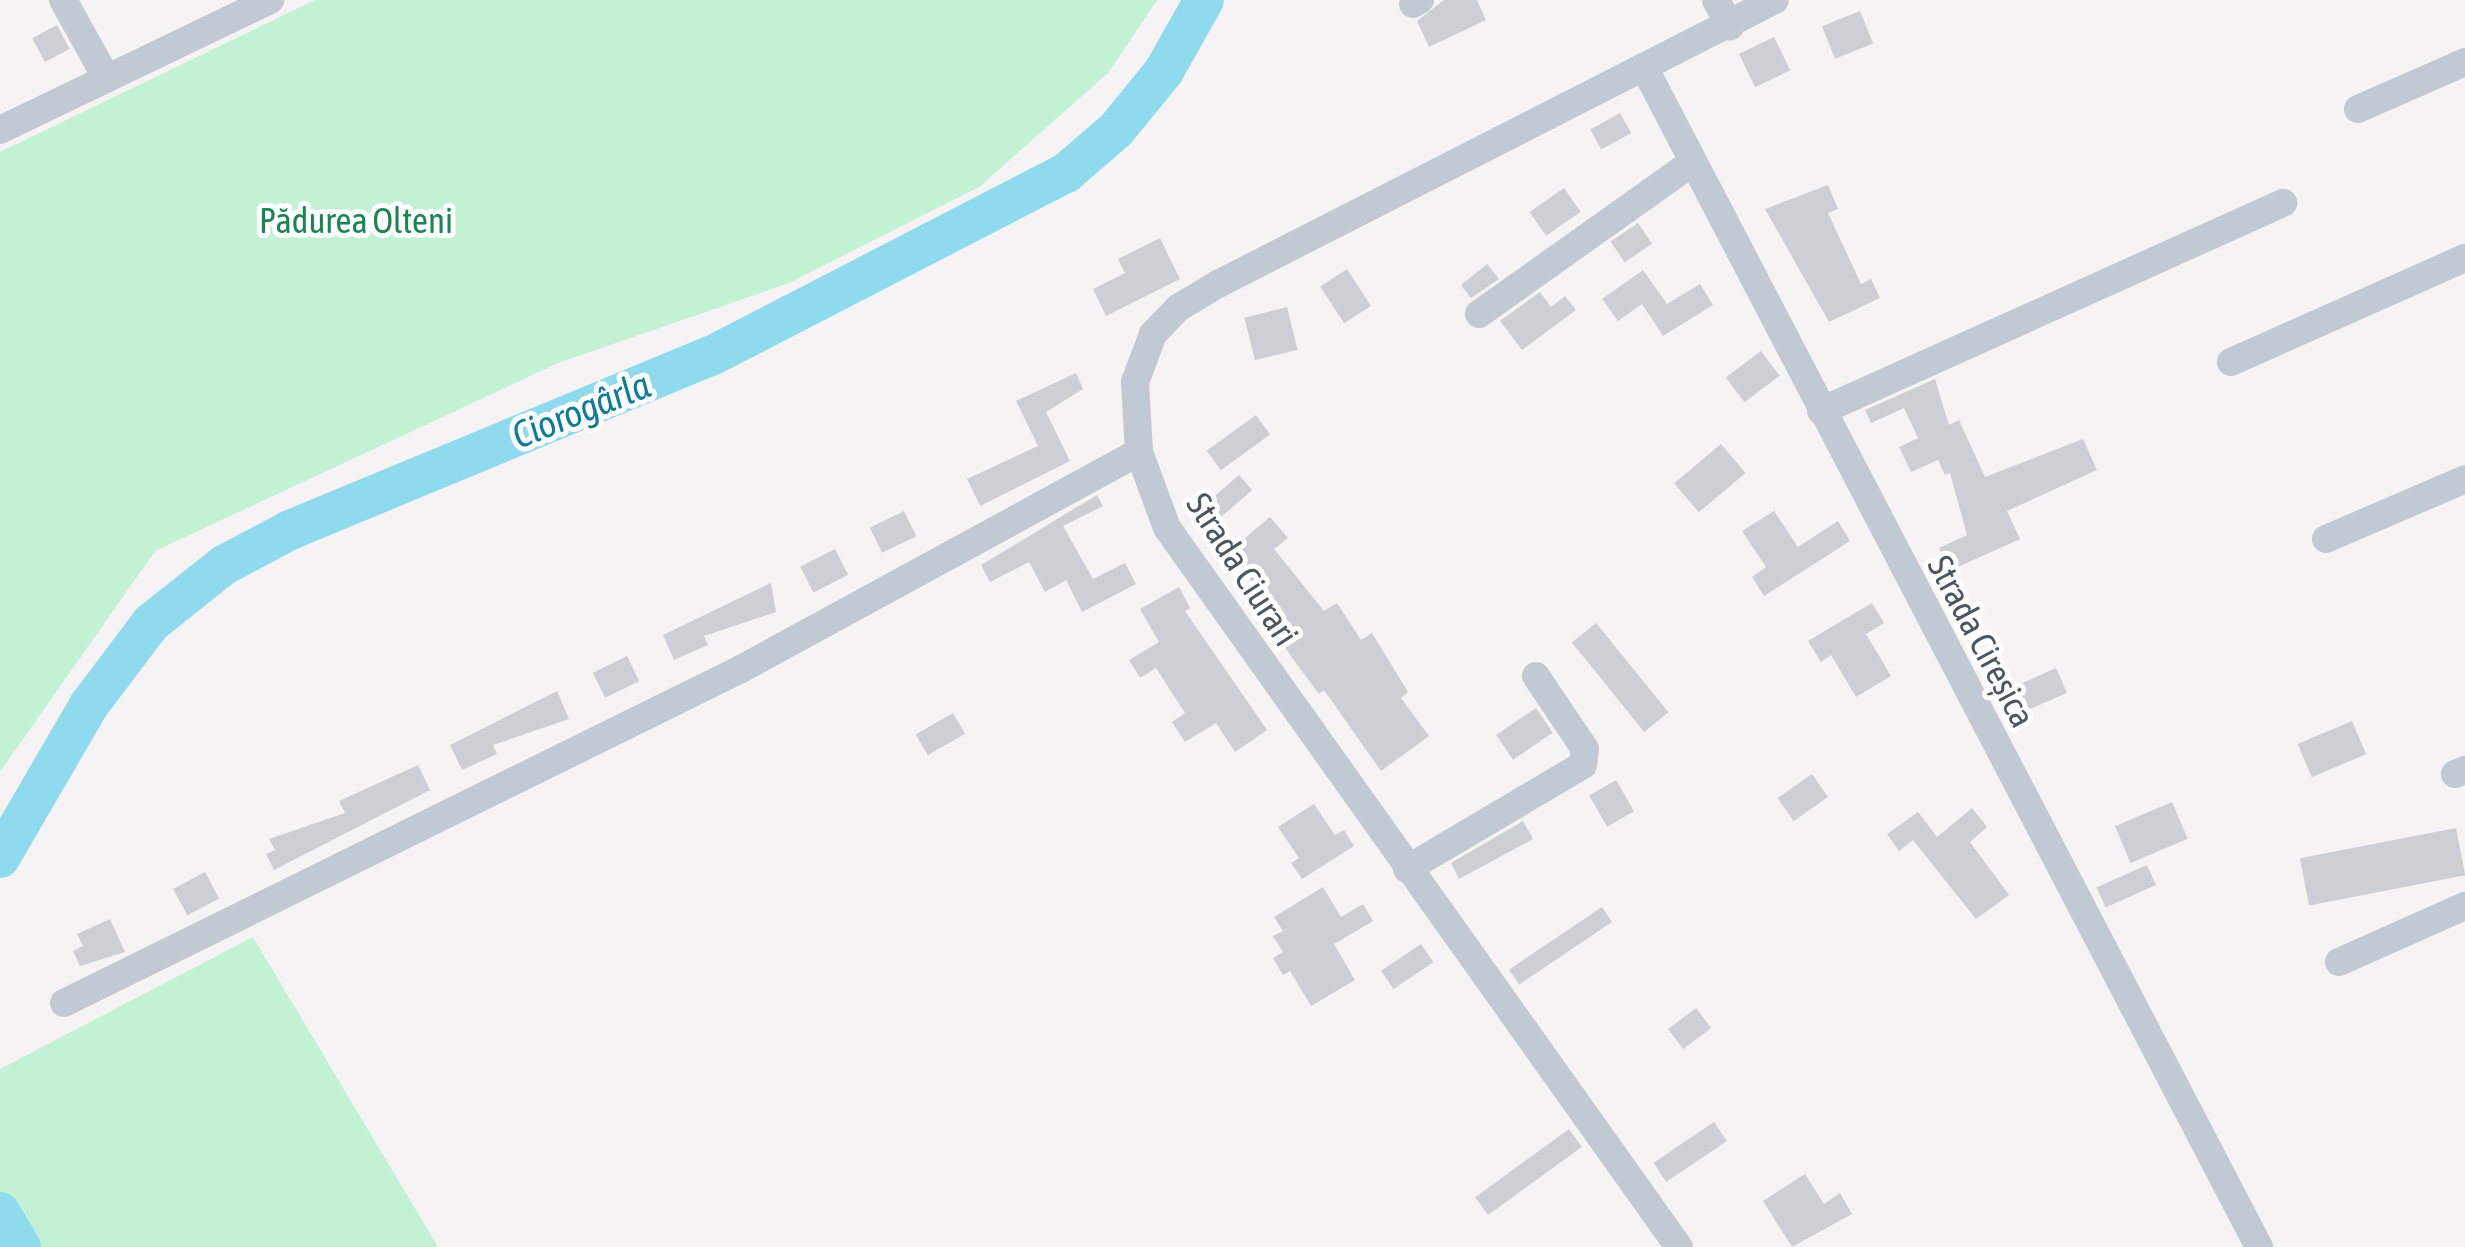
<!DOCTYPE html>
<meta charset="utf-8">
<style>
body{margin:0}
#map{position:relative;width:2465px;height:1247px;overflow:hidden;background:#f5f3f3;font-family:"Asap Condensed",sans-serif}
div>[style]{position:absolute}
.green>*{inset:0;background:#c3f1d5}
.river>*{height:40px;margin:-20px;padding:0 20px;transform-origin:20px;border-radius:20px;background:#90daee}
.building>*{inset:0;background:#cdcfd5;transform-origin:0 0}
.minor>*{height:28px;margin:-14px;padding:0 14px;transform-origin:14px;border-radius:14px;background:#c1cad2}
span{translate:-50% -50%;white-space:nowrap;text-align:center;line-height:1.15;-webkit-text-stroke:10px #fff;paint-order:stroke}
.park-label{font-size:35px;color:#17864f}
.street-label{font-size:35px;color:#4a5661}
.water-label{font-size:38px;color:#0c7c9b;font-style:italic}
</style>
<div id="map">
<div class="green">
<div style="clip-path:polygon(315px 0,1157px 0,1108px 73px,979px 187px,789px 283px,558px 363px,155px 551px,0 772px,0 152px)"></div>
<div style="clip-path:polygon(253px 937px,438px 1247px,0 1247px,0 1069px)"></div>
</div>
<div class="river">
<div style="left:0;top:858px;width:177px;rotate:-59.8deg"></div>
<div style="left:89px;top:705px;width:103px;rotate:-52.9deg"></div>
<div style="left:151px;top:623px;width:93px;rotate:-38.5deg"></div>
<div style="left:224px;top:565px;width:75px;rotate:-27.9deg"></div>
<div style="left:290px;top:530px;width:456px;rotate:-22.5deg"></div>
<div style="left:711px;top:356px;width:399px;rotate:-27.3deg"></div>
<div style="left:1066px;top:173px;width:66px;rotate:-40.7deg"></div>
<div style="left:1116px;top:130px;width:76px;rotate:-50.9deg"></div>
<div style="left:1164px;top:71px;width:81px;rotate:-60.6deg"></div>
<div style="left:0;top:1212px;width:41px;rotate:59deg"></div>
</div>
<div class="building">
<div style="clip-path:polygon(1444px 0,1477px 0,1486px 20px,1429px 47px,1417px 21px)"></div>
<div style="left:1860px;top:11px;width:35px;height:41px;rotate:68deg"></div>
<div style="left:57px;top:25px;width:27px;height:28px;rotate:62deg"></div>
<div style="left:1774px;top:37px;width:37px;height:39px;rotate:64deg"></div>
<div style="left:1620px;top:113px;width:23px;height:34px;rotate:61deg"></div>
<div style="clip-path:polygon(1828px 185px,1838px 209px,1828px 213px,1861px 284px,1871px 279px,1880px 298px,1829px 322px,1765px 209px)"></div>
<div style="left:1564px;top:188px;width:29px;height:42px;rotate:55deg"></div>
<div style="left:1638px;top:223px;width:25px;height:33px;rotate:56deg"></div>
<div style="clip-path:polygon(1160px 238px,1180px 279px,1106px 316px,1093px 289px,1125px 273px,1118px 259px)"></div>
<div style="clip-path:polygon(1487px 264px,1499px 279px,1471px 298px,1461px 285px)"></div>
<div style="left:1347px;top:269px;width:44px;height:32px;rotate:57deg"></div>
<div style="clip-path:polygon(1643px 270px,1667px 304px,1700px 284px,1713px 305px,1663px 336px,1642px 304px,1618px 321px,1602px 299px)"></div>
<div style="clip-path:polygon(1540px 292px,1551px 307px,1565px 296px,1576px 310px,1522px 350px,1500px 321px)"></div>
<div style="left:1287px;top:307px;width:44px;height:44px;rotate:76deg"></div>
<div style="left:1761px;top:351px;width:31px;height:44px;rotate:53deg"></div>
<div style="clip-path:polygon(1076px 373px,1083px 389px,1046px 412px,1070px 461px,980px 506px,967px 479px,1038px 446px,1016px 401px)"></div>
<div style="clip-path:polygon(1935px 379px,1949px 425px,1959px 420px,1985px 477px,2083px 439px,2097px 470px,2007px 511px,2020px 539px,1949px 571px,1939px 548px,1967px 535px,1950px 473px,1945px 475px,1938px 460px,1911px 472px,1899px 447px,1918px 438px,1904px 408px,1871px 423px,1865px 410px)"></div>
<div style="left:1256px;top:415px;width:24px;height:61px;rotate:54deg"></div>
<div style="left:1721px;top:444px;width:38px;height:61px;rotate:50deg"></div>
<div style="left:1239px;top:475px;width:20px;height:48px;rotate:49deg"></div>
<div style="clip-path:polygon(1097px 495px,1103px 506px,1063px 526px,1093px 579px,1125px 563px,1136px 584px,1082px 612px,1066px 580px,1045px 592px,1029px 562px,990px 582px,981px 565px)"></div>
<div style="left:904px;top:511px;width:28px;height:38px;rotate:64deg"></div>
<div style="clip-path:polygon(1774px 511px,1798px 547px,1838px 521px,1850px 541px,1764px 596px,1752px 577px,1766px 567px,1742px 531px)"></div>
<div style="clip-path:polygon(1270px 517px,1288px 538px,1274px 549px,1324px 611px,1337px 603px,1361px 640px,1372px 633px,1408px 692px,1401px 698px,1429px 736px,1381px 771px,1324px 690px,1319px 694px,1293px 659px,1254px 601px,1263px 594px,1227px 553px)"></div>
<div style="left:835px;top:549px;width:29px;height:39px;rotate:63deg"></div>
<div style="clip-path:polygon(771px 583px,776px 612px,704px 636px,708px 645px,674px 660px,663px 635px)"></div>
<div style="clip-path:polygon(1179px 587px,1190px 608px,1185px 611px,1267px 730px,1235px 752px,1216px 723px,1185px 742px,1172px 722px,1185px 713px,1156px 668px,1140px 678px,1129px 660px,1159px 642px,1140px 609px)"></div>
<div style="clip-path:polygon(1872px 603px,1884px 623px,1866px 634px,1891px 676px,1856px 697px,1831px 655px,1821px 662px,1808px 641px)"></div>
<div style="left:1596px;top:623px;width:115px;height:31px;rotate:51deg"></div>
<div style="left:627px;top:656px;width:28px;height:38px;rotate:64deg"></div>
<div style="left:2056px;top:668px;width:27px;height:49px;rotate:66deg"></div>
<div style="clip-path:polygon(557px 691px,569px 719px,493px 745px,497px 754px,462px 770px,450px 745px)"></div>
<div style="left:1536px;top:708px;width:30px;height:48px;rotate:56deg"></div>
<div style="left:953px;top:713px;width:24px;height:43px;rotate:60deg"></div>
<div style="left:2352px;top:721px;width:36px;height:59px;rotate:67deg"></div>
<div style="clip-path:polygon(418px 765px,430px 790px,274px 870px,266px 854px,275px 850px,269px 839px,345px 813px,339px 801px)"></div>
<div style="left:1812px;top:774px;width:28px;height:42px;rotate:55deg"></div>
<div style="left:1616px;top:780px;width:36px;height:31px;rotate:60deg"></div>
<div style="left:2172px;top:802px;width:40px;height:62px;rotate:67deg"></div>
<div style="clip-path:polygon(1314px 804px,1335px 835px,1344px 830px,1354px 846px,1302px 879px,1291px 863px,1299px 858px,1278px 827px)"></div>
<div style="clip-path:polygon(1972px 808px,1987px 827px,1970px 842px,2009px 895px,1976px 919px,1913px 840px,1899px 851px,1887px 834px,1918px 812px,1937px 837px)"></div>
<div style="clip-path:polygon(1523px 821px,1533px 839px,1459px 879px,1451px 863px)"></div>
<div style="left:2456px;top:828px;width:48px;height:159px;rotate:79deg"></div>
<div style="left:2147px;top:865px;width:22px;height:55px;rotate:66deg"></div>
<div style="left:205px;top:872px;width:30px;height:36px;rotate:62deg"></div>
<div style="clip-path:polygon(1323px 887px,1341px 917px,1363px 904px,1373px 921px,1334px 944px,1355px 980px,1311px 1006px,1290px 971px,1283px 975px,1273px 958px,1283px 952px,1273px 936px,1283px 931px,1274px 917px)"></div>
<div style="left:1602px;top:907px;width:18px;height:112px;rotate:56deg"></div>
<div style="clip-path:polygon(110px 919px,125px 952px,80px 966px,73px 951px,83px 946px,77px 934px)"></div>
<div style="left:1421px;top:944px;width:22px;height:48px;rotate:56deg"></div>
<div style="left:1696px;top:1008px;width:25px;height:35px;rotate:53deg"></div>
<div style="left:1714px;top:1122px;width:23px;height:73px;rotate:56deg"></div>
<div style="left:1569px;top:1129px;width:22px;height:116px;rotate:54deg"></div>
<div style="clip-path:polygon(1805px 1174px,1824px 1204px,1840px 1193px,1852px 1214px,1792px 1247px,1763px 1201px)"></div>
</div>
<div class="minor">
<div style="left:63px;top:0;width:90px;rotate:60.9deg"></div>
<div style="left:1716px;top:0;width:30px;rotate:62deg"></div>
<div style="left:1413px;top:4px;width:8px;rotate:-30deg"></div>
<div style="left:1644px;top:67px;width:1331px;rotate:62.47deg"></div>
<div style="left:2358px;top:109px;width:117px;rotate:-23.7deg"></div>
<div style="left:0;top:130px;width:300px;rotate:-25.7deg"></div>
<div style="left:1479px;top:314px;width:262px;rotate:-35.4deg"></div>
<div style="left:2231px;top:362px;width:256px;rotate:-24deg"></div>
<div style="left:1821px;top:411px;width:507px;rotate:-24.24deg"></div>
<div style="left:2326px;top:539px;width:151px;rotate:-23.3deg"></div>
<div style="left:2455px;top:774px;width:11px;rotate:-22deg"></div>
<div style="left:1407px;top:869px;width:204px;rotate:-30.6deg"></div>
<div style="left:1583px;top:765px;width:16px;rotate:-83deg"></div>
<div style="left:1585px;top:749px;width:88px;rotate:-123.9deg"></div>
<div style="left:2339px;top:962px;width:138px;rotate:-24deg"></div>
<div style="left:64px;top:1003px;width:755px;rotate:-26.26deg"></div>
<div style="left:741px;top:669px;width:453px;rotate:-28.6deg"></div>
<div style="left:1679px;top:1247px;width:883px;rotate:-125.45deg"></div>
<div style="left:1167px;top:528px;width:81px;rotate:-110.2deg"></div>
<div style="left:1139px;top:452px;width:70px;rotate:-93.3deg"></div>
<div style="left:1135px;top:382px;width:51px;rotate:-69.4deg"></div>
<div style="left:1153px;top:334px;width:36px;rotate:-46deg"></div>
<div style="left:1178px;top:308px;width:47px;rotate:-31deg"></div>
<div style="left:1218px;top:284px;width:625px;rotate:-27.02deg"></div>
</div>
<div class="park-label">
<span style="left:356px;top:220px">Pădurea Olteni</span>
</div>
<div class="street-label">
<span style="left:1243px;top:569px;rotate:57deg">Strada Ciurari</span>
<span style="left:1982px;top:641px;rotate:62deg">Strada Cireșica</span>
</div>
<div class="water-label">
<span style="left:581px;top:410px;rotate:-22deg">Ciorogârla</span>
</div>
</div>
